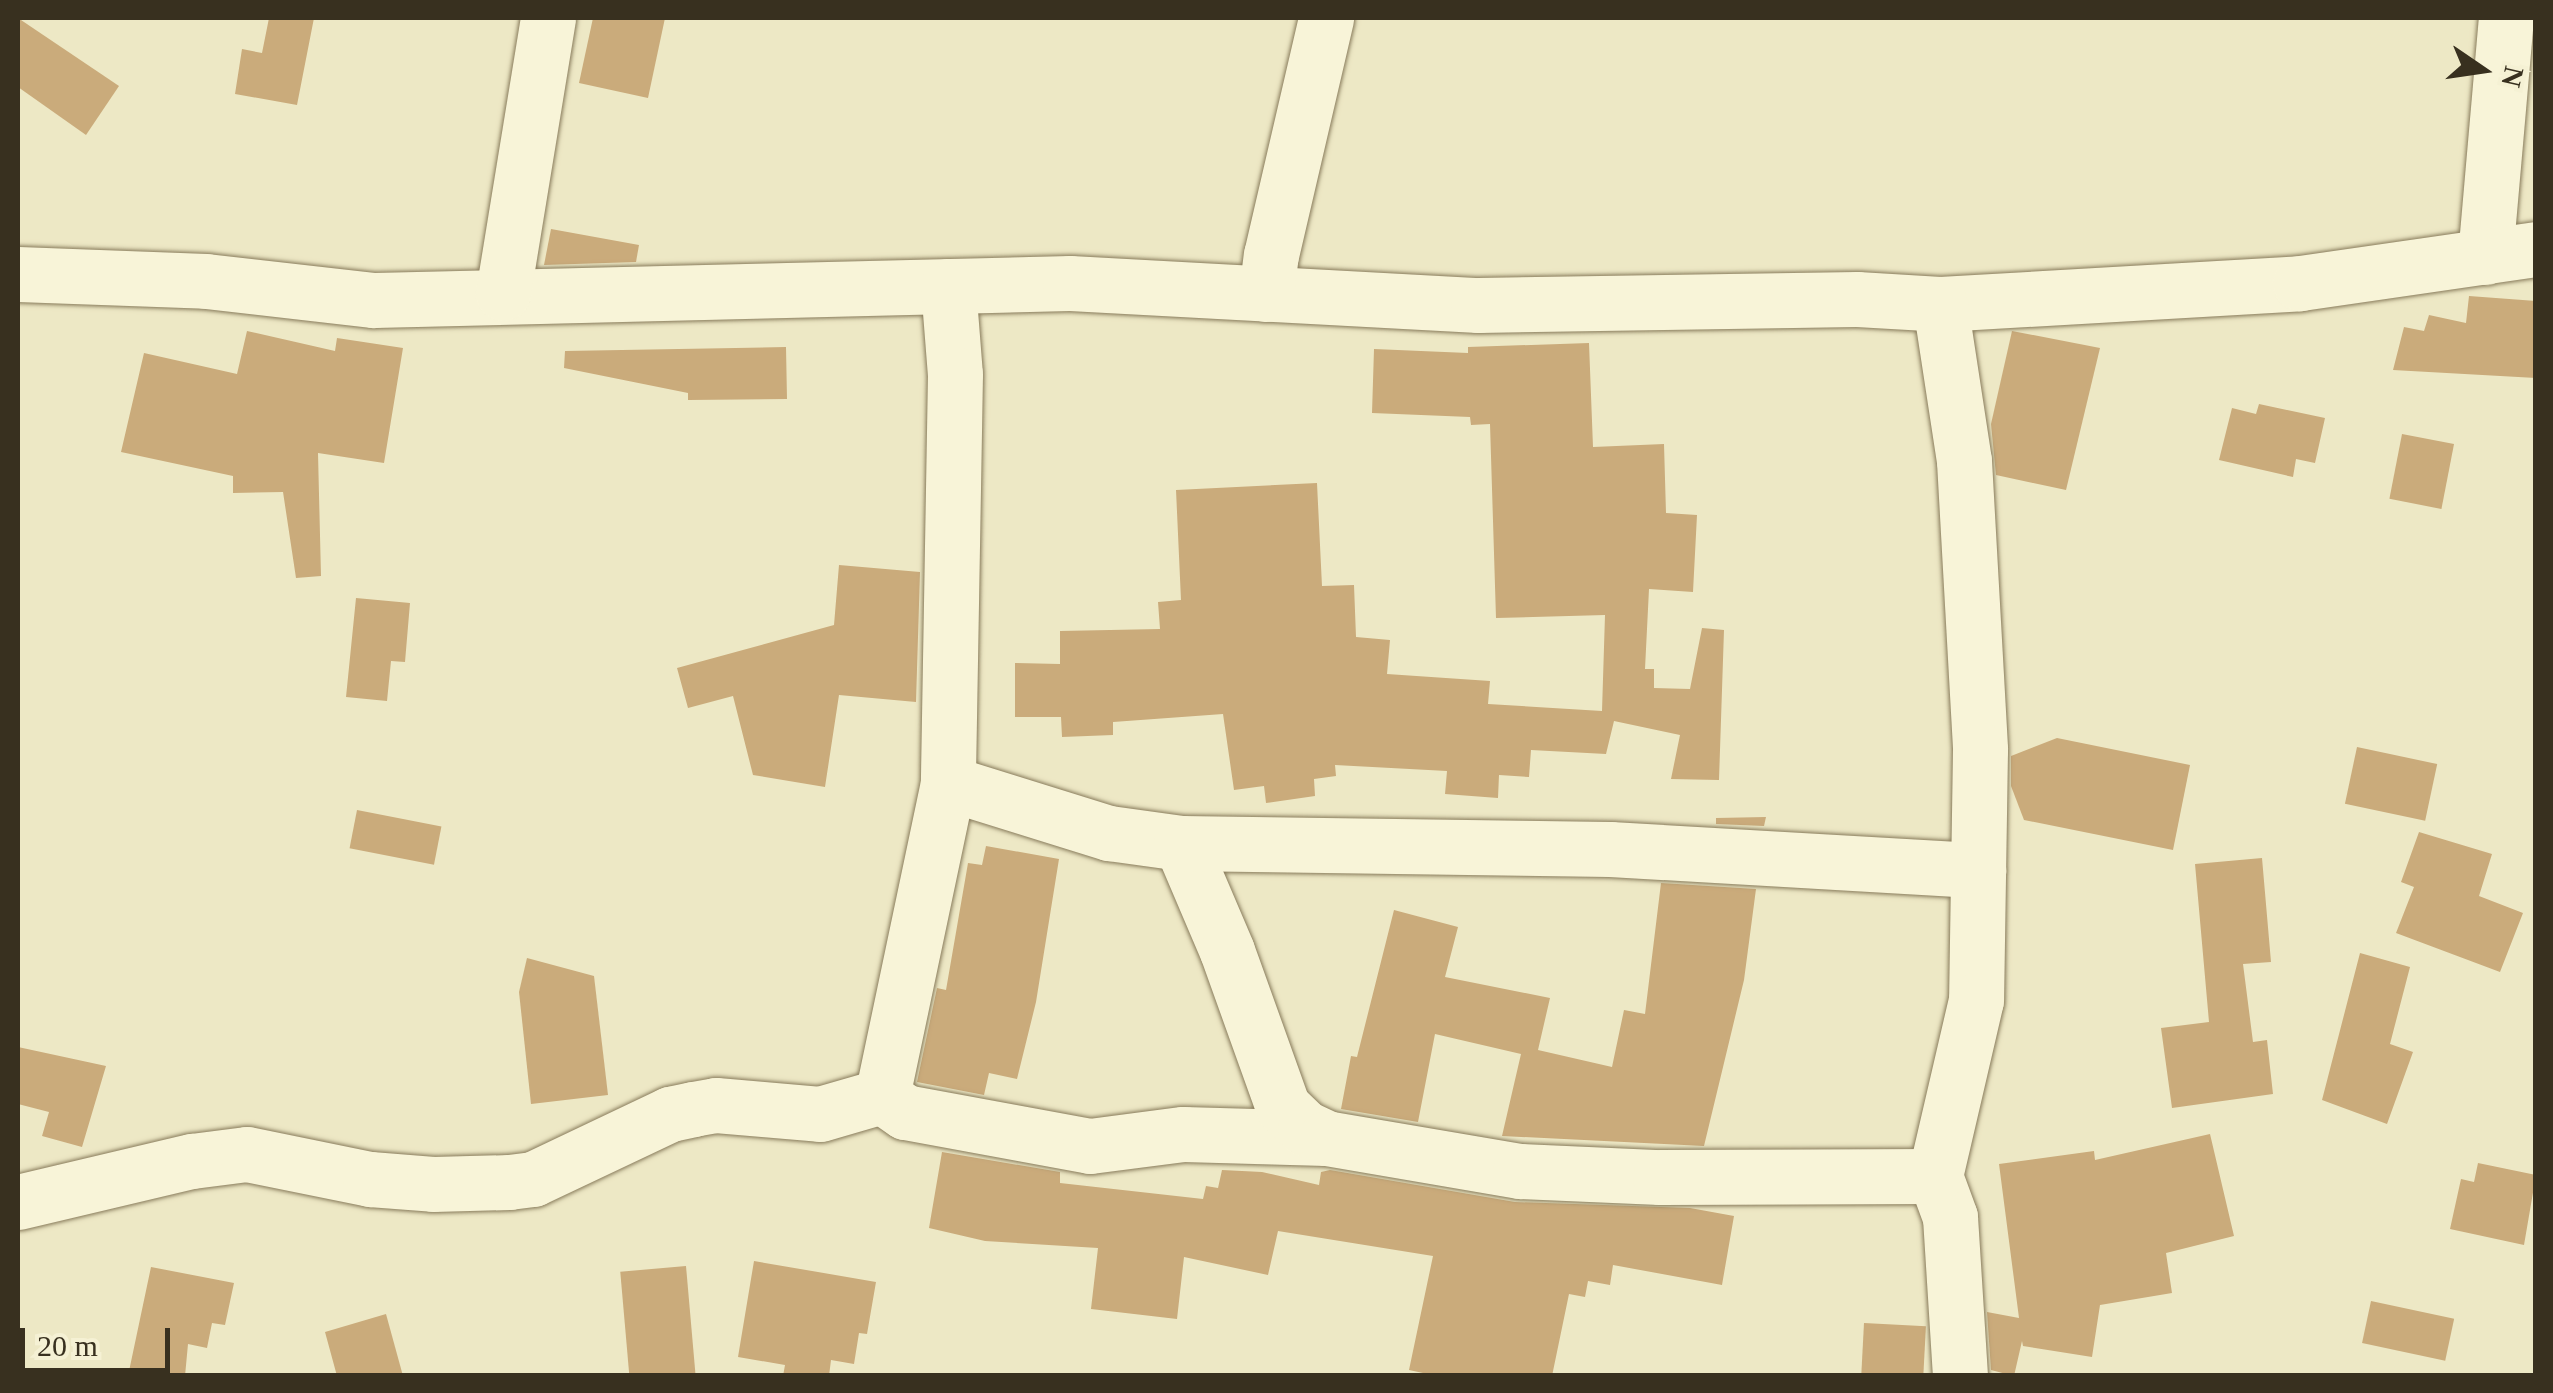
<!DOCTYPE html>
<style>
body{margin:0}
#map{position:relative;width:2553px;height:1393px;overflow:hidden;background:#ede8c5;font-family:Georgia,serif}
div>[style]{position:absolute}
.building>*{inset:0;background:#caab7b;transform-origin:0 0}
.roads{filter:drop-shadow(0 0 2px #887b5b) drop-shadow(0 0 2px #887b5b)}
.minor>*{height:55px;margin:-27.5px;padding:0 27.5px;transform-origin:27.5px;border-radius:27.5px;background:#f8f4d8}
span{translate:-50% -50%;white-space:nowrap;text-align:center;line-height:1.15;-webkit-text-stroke:8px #f5f1d4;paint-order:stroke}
.frame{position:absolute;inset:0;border:20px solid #38301f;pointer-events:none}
.north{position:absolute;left:2433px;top:20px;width:100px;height:100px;-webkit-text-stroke:8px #f5f1d4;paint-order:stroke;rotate:103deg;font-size:28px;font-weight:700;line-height:40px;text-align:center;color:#38301f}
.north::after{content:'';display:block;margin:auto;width:35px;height:45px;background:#38301f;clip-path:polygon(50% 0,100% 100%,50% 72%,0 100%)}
.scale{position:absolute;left:20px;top:1328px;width:150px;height:45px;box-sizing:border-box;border:5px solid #38301f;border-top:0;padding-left:12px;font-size:30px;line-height:35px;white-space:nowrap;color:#38301f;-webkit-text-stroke:8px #f5f1d4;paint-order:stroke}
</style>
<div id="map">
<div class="building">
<div style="clip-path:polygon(18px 18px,119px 86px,86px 135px,18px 87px)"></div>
<div style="clip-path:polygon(269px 18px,314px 18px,297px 105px,235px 94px,242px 49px,262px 53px)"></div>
<div style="clip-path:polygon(593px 18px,665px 18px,648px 98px,579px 83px)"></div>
<div style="clip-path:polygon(551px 229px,639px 245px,636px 262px,544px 265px)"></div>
<div style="clip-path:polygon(2469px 296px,2536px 301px,2536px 378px,2393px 370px,2404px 327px,2424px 331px,2429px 315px,2466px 323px)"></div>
<div style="clip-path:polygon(247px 331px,335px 351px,337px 338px,403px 348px,384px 463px,318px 453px,321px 576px,296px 578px,283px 492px,233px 493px,233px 476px,121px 452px,144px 353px,237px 374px)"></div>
<div style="clip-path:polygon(2012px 331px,2100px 348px,2066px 490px,1996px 475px,1991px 424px)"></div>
<div style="clip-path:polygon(1589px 343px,1593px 447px,1664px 444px,1666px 513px,1697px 515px,1693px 592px,1649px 589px,1645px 669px,1654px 669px,1654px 688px,1690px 689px,1702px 628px,1724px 630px,1719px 780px,1671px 779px,1680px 735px,1614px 721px,1606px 754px,1531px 750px,1529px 777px,1499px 775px,1498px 798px,1445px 794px,1447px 771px,1335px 765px,1336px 776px,1314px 779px,1315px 796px,1266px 803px,1264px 786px,1234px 790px,1223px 714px,1113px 722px,1113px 735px,1062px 737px,1061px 717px,1015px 717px,1015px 663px,1060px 664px,1060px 631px,1160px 629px,1158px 602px,1181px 600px,1176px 490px,1317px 483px,1322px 586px,1354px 585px,1356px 637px,1390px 640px,1387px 674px,1490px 681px,1488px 704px,1602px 711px,1605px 615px,1496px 618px,1490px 424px,1471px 425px,1470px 417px,1372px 413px,1374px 349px,1468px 353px,1468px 347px)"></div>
<div style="clip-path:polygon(786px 347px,787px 399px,688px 400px,688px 393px,564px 368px,565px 351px)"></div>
<div style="clip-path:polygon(2259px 404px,2325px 418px,2315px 463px,2296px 459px,2293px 477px,2219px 460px,2232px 408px,2256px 414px)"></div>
<div style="left:2402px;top:434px;width:53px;height:66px;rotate:11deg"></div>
<div style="clip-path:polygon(839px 565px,920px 572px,916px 702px,839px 695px,825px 787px,753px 775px,733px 696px,688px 708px,677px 668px,834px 625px)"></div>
<div style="clip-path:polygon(356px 598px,410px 603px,405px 662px,391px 661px,387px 701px,346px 697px)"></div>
<div style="clip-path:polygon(2057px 738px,2190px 765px,2173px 850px,2024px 820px,2011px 786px,2011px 756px)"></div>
<div style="left:2357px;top:747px;width:82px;height:58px;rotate:12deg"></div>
<div style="left:357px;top:810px;width:86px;height:39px;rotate:11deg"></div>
<div style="clip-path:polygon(1766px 817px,1764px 826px,1716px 824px,1716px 818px)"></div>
<div style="clip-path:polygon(2419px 832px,2492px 854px,2479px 896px,2523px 913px,2500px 972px,2396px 933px,2414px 887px,2401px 882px)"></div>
<div style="clip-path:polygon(986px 846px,1059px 859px,1036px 1002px,1017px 1079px,989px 1073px,984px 1095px,917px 1082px,937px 988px,946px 990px,968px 863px,982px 865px)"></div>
<div style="clip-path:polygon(2262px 858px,2271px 962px,2243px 964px,2253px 1042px,2267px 1040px,2273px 1094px,2172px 1108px,2161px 1028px,2209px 1022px,2195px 864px)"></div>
<div style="clip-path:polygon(1661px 883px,1756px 889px,1744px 980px,1704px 1146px,1502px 1136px,1521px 1054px,1435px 1034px,1418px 1122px,1341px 1109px,1351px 1056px,1357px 1057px,1394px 910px,1458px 927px,1445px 977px,1550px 998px,1538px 1050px,1612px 1067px,1624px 1010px,1645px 1014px)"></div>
<div style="clip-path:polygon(2360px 953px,2410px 967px,2390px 1044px,2413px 1052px,2387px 1124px,2322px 1100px)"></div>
<div style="clip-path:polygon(527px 958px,594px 976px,608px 1095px,531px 1104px,519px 992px)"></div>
<div style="clip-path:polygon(18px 1047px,106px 1066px,82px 1147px,42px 1136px,49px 1112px,18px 1104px)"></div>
<div style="clip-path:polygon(2210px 1134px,2234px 1236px,2166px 1253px,2172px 1293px,2100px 1305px,2092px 1357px,2023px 1346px,2022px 1341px,2014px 1376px,1991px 1370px,1987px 1312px,2019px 1318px,1999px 1164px,2094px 1151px,2095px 1160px)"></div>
<div style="clip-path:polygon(942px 1152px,1060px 1172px,1060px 1183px,1203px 1199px,1206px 1186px,1218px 1188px,1222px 1170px,1262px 1172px,1319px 1185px,1321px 1172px,1330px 1170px,1515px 1202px,1690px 1208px,1734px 1216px,1722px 1285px,1613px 1265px,1610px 1285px,1588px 1281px,1585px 1297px,1569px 1294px,1552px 1376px,1437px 1376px,1409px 1370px,1433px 1256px,1278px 1231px,1268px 1275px,1184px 1257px,1177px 1319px,1091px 1309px,1098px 1248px,985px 1241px,929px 1228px)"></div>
<div style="clip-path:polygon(2478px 1163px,2536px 1175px,2524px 1245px,2450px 1229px,2461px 1179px,2474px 1182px)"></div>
<div style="clip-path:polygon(754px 1261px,876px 1282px,867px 1334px,859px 1333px,854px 1364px,831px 1360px,829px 1376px,783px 1376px,785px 1365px,738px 1357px)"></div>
<div style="left:686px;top:1266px;width:110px;height:66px;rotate:85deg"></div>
<div style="clip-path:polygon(151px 1267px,234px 1283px,225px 1325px,212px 1323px,207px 1348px,188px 1344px,185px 1376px,128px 1376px)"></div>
<div style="left:2371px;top:1301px;width:85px;height:43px;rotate:12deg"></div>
<div style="clip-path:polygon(386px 1314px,403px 1376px,337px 1376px,325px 1332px)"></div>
<div style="left:1864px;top:1323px;width:62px;height:53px;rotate:3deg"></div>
</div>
<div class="roads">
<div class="minor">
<div style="left:2485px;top:257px;width:240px;rotate:-85deg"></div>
<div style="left:18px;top:274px;width:188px;rotate:2.1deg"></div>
<div style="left:206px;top:281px;width:169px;rotate:6.5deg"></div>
<div style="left:374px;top:300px;width:696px;rotate:-1.4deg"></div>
<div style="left:1070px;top:283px;width:409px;rotate:3.1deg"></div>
<div style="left:1478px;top:305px;width:379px;rotate:-0.9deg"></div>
<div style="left:1857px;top:299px;width:83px;rotate:3.4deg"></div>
<div style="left:1940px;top:304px;width:361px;rotate:-3.3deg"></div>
<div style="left:2300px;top:283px;width:238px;rotate:-8.2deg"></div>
<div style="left:948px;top:286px;width:88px;rotate:85.5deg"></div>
<div style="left:955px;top:374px;width:409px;rotate:91deg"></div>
<div style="left:948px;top:783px;width:320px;rotate:101.9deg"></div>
<div style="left:882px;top:1096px;width:28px;rotate:35deg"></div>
<div style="left:905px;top:1112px;width:188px;rotate:10.4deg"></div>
<div style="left:1090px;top:1146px;width:94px;rotate:-7.4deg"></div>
<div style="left:1183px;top:1134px;width:143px;rotate:1.6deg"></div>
<div style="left:503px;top:293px;width:279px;rotate:-80.7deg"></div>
<div style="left:1266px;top:294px;width:39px;rotate:-83deg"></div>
<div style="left:1271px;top:255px;width:243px;rotate:-76.9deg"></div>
<div style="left:1940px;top:304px;width:159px;rotate:81.3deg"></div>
<div style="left:1964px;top:461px;width:289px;rotate:86.8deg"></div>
<div style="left:1980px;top:750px;width:250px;rotate:90.9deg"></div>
<div style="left:1976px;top:1000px;width:181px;rotate:103.1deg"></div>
<div style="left:1935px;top:1176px;width:44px;rotate:69.9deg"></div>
<div style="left:1950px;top:1217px;width:159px;rotate:86.4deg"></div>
<div style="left:948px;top:783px;width:169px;rotate:17.3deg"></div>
<div style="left:1109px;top:833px;width:73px;rotate:7.9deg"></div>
<div style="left:1181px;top:843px;width:117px;rotate:66.9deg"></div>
<div style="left:1227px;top:951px;width:166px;rotate:70.3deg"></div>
<div style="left:1283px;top:1107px;width:30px;rotate:44deg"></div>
<div style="left:1305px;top:1128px;width:23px;rotate:25deg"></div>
<div style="left:1326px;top:1138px;width:197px;rotate:9.7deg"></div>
<div style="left:1520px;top:1171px;width:140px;rotate:2.5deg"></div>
<div style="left:1660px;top:1177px;width:275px;rotate:-0.2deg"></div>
<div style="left:1181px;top:843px;width:429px;rotate:0.8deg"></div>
<div style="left:1610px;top:849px;width:369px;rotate:3.3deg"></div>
<div style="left:18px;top:1202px;width:179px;rotate:-13.3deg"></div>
<div style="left:192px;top:1161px;width:55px;rotate:-7.3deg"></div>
<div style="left:247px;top:1154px;width:126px;rotate:11.5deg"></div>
<div style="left:370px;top:1179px;width:63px;rotate:4.5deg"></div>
<div style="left:433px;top:1184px;width:76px;rotate:-1.5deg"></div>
<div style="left:509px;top:1182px;width:24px;rotate:-7deg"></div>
<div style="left:533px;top:1179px;width:152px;rotate:-25.4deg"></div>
<div style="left:670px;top:1114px;width:24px;rotate:-12deg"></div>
<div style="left:693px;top:1109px;width:23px;rotate:-10deg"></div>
<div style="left:716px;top:1105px;width:104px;rotate:4.9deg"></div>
<div style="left:820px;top:1114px;width:65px;rotate:-16.2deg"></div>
</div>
</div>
<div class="frame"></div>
<div class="north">N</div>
<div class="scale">20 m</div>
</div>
